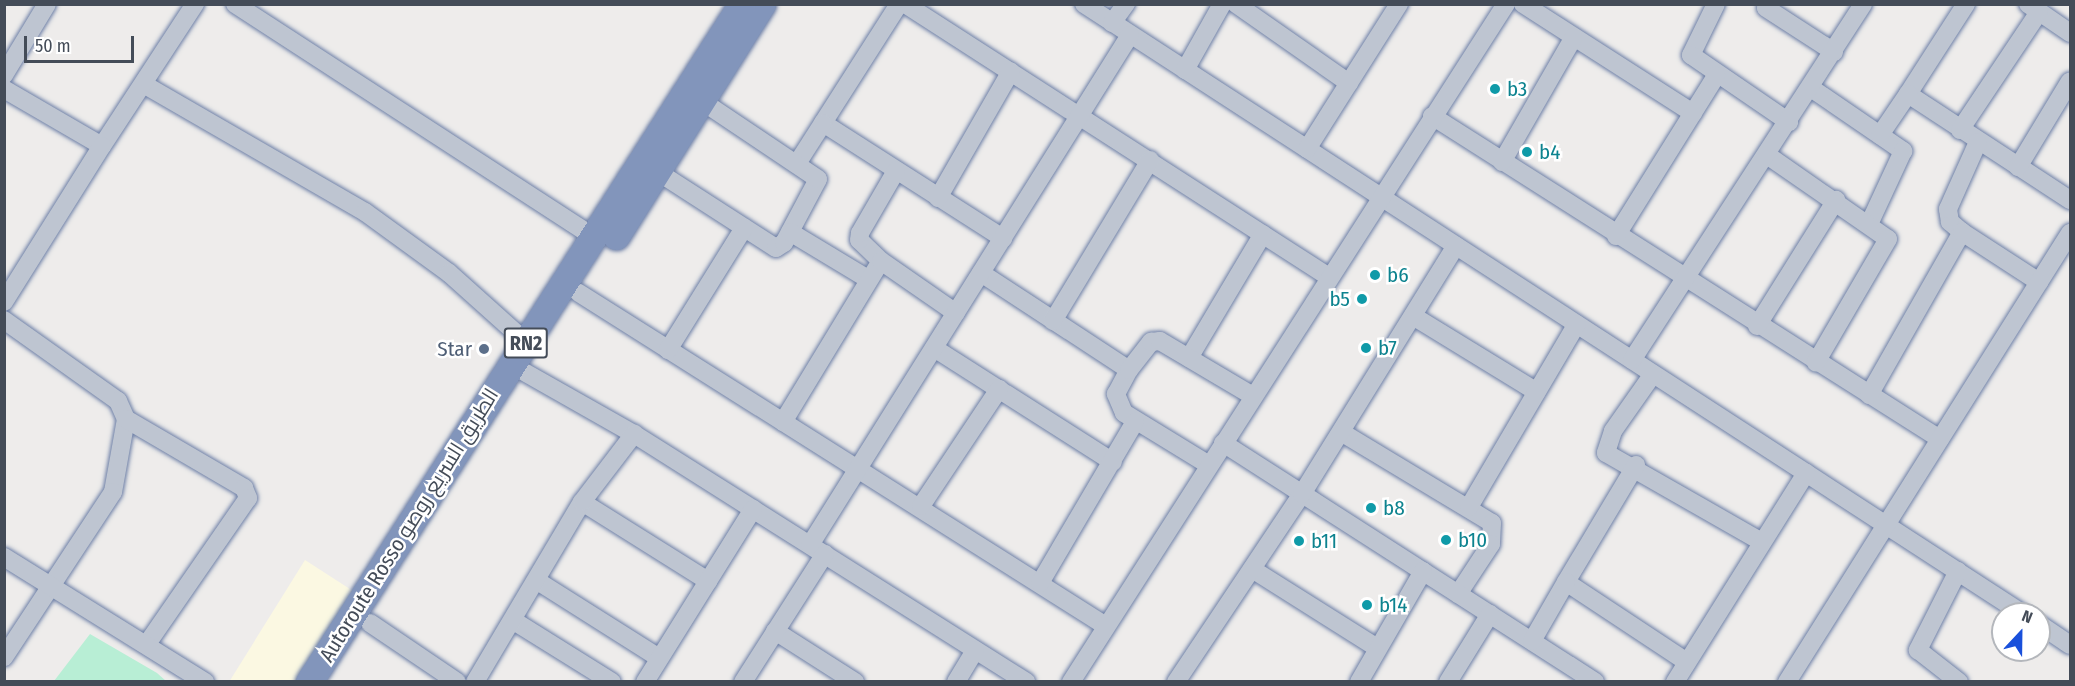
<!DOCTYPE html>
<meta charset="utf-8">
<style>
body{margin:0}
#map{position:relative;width:2075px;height:686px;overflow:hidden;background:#eeeceb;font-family:"Fira Sans Condensed",Cairo,sans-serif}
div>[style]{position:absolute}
.commercial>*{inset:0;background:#fbf8e2}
.green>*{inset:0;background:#b8eed5}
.roads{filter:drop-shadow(0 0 2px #6e80a7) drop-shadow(0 0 2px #6e80a7)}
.minor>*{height:18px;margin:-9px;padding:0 9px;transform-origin:9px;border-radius:9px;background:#bec5d1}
.highway>*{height:27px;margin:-13.5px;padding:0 13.5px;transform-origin:13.5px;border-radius:13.5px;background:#8295bb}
.dots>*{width:16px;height:16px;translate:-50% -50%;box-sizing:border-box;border:3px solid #fff;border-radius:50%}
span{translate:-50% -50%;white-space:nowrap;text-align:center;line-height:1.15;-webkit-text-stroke:5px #fff;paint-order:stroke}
.shield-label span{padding:2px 4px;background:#fff;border:2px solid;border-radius:4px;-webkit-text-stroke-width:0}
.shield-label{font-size:20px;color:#444c58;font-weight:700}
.culture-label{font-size:21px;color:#0d838f}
.left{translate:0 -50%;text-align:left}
.right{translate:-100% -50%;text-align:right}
.service-label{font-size:21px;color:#4e5e75}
.street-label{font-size:21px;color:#444c58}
.frame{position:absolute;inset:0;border:6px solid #444c58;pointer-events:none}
.north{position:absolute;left:1991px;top:602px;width:60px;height:60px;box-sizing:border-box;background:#fff;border:2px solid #b4b7bc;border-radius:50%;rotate:22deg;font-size:16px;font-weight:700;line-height:24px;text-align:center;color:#444c58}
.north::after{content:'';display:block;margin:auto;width:21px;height:27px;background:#1950db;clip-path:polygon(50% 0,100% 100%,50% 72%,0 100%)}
.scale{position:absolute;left:24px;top:36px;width:110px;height:27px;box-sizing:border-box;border:3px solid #444c58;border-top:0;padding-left:8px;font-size:18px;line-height:21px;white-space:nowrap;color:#444c58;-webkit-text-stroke:4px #fff;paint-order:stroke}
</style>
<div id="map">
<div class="commercial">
<div style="clip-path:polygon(305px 560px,353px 591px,295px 681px,229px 682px)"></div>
</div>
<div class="green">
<div style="clip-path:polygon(90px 634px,157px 673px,166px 681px,54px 681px)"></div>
</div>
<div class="roads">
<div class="minor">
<div style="left:235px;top:4px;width:428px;rotate:33deg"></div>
<div style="left:899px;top:4px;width:141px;rotate:122.6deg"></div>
<div style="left:823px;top:123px;width:214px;rotate:32.6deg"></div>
<div style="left:905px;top:4px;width:504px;rotate:32.78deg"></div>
<div style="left:1084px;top:4px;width:1120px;rotate:33.01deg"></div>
<div style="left:1236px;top:4px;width:138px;rotate:35deg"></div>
<div style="left:1523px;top:4px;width:202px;rotate:32.7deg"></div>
<div style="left:1716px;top:4px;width:57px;rotate:116.1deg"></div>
<div style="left:1691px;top:55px;width:119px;rotate:34.4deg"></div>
<div style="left:1768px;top:4px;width:4px;rotate:117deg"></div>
<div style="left:1766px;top:8px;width:81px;rotate:32.9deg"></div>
<div style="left:1966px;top:4px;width:107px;rotate:122.8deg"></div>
<div style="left:1908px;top:94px;width:194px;rotate:33.2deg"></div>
<div style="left:2028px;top:4px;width:51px;rotate:34.6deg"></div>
<div style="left:1112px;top:23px;width:24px;rotate:-54deg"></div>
<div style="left:1185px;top:70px;width:76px;rotate:-60.7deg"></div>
<div style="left:4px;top:75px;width:83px;rotate:-58.8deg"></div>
<div style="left:145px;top:85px;width:254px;rotate:30deg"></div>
<div style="left:365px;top:212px;width:104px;rotate:36deg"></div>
<div style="left:449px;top:273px;width:103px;rotate:41.9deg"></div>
<div style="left:1811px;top:88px;width:112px;rotate:34.4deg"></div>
<div style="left:1903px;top:151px;width:78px;rotate:114.9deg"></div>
<div style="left:4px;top:89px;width:113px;rotate:30.2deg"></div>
<div style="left:102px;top:146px;width:170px;rotate:-56.8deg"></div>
<div style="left:1432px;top:116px;width:602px;rotate:32.45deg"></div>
<div style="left:1960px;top:130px;width:142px;rotate:-56.2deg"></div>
<div style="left:1880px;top:135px;width:50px;rotate:-55.7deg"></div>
<div style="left:1307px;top:149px;width:172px;rotate:-57.6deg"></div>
<div style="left:1767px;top:155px;width:147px;rotate:34.8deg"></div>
<div style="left:1888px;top:239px;width:143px;rotate:120.3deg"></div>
<div style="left:798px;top:162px;width:46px;rotate:-57.3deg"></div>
<div style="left:1502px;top:162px;width:144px;rotate:-60.1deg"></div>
<div style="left:2018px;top:167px;width:100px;rotate:-58.8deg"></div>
<div style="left:658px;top:172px;width:140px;rotate:32.8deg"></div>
<div style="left:776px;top:248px;width:9px;rotate:-32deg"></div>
<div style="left:784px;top:243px;width:72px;rotate:-62deg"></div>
<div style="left:818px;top:179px;width:140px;rotate:-146.1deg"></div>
<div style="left:938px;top:198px;width:146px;rotate:-60.1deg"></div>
<div style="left:790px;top:232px;width:91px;rotate:31.1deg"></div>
<div style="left:1962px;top:232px;width:16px;rotate:-140deg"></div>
<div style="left:1950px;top:222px;width:13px;rotate:-99deg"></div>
<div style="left:1948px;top:209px;width:73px;rotate:-65.9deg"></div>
<div style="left:1616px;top:236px;width:189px;rotate:-58deg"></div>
<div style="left:881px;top:261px;width:30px;rotate:-136deg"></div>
<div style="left:859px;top:240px;width:7px;rotate:-82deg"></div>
<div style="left:860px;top:233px;width:72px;rotate:-59.9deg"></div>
<div style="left:981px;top:273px;width:177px;rotate:33.2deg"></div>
<div style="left:579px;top:293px;width:623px;rotate:32.29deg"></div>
<div style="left:4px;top:302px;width:184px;rotate:-57.9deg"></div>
<div style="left:1413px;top:316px;width:145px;rotate:31.5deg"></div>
<div style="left:4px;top:320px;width:140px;rotate:35.4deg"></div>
<div style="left:118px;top:401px;width:20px;rotate:66deg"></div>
<div style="left:126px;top:419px;width:74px;rotate:100.1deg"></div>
<div style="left:113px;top:492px;width:198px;rotate:123.4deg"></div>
<div style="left:1053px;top:321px;width:188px;rotate:-58.9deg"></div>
<div style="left:1757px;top:326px;width:149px;rotate:-57.9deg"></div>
<div style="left:934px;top:348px;width:212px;rotate:32.5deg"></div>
<div style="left:668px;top:350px;width:144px;rotate:-58.1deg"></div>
<div style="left:1189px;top:358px;width:144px;rotate:-59.2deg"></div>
<div style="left:1632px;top:360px;width:424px;rotate:-57deg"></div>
<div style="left:526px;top:373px;width:124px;rotate:29.5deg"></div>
<div style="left:634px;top:434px;width:464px;rotate:32.3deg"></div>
<div style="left:1653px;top:374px;width:70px;rotate:125.1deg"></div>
<div style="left:1613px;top:431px;width:23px;rotate:108deg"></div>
<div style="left:1606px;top:453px;width:177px;rotate:29.7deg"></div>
<div style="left:1869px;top:395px;width:188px;rotate:-60.3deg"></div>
<div style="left:1962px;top:232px;width:92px;rotate:33deg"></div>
<div style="left:126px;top:419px;width:137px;rotate:30.3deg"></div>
<div style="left:244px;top:488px;width:11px;rotate:68deg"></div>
<div style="left:248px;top:498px;width:178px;rotate:124.7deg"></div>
<div style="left:783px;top:422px;width:188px;rotate:-58.7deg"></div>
<div style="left:881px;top:261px;width:91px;rotate:34.7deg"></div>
<div style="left:1341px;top:432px;width:176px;rotate:31.1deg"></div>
<div style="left:1492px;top:523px;width:21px;rotate:93deg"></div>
<div style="left:1491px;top:544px;width:60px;rotate:123.4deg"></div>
<div style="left:1223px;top:443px;width:442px;rotate:32.7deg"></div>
<div style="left:1209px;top:465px;width:100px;rotate:-148.5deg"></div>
<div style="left:1124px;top:413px;width:21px;rotate:-113deg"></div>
<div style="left:1116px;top:394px;width:27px;rotate:-62deg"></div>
<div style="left:1129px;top:370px;width:36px;rotate:-52deg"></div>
<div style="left:1151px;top:342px;width:9px;rotate:-6deg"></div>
<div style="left:1160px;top:341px;width:108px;rotate:30.6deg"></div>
<div style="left:1636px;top:465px;width:136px;rotate:120.9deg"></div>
<div style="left:1566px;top:582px;width:145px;rotate:33.5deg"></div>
<div style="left:582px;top:502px;width:149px;rotate:32.1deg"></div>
<div style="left:921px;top:506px;width:141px;rotate:-56.3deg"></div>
<div style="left:1469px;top:507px;width:212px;rotate:-59.5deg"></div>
<div style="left:810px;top:545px;width:602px;rotate:-57.89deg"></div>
<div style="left:4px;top:557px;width:237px;rotate:31.9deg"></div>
<div style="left:1252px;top:569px;width:146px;rotate:32.2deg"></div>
<div style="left:1958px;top:571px;width:89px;rotate:116.9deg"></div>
<div style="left:1918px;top:650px;width:52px;rotate:38deg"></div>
<div style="left:539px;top:582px;width:142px;rotate:32.3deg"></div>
<div style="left:1040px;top:583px;width:187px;rotate:-59.5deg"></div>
<div style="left:514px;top:621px;width:115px;rotate:31.9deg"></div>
<div style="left:370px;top:623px;width:105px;rotate:34.1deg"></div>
<div style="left:2039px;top:624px;width:37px;rotate:34deg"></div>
<div style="left:775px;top:631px;width:95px;rotate:32.5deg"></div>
<div style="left:1532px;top:641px;width:68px;rotate:-60deg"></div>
<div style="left:475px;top:682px;width:209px;rotate:-59.3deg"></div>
<div style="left:582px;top:502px;width:86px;rotate:-52.6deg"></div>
<div style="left:645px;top:682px;width:204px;rotate:-58deg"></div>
<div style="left:743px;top:682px;width:152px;rotate:-57.4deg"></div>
<div style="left:956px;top:682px;width:37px;rotate:-59deg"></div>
<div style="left:1071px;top:682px;width:806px;rotate:-57.32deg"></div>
<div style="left:1176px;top:682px;width:226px;rotate:-56.2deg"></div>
<div style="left:1302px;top:494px;width:292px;rotate:-58.2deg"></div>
<div style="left:1359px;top:682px;width:128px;rotate:-60deg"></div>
<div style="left:1448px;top:682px;width:80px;rotate:-58.3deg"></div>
<div style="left:1675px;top:682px;width:247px;rotate:-57.9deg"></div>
<div style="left:1787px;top:682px;width:531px;rotate:-57.78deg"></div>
</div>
<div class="highway">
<div style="left:616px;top:236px;width:274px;rotate:-57.8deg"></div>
<div style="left:309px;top:682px;width:804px;rotate:-57.44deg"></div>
</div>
</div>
<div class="dots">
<div style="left:1495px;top:89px;background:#0f9aa8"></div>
<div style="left:1527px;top:152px;background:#0f9aa8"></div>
<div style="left:1375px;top:275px;background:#0f9aa8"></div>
<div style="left:1362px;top:299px;background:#0f9aa8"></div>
<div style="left:1366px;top:348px;background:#0f9aa8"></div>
<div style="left:484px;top:349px;background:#5c6f8a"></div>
<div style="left:1371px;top:508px;background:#0f9aa8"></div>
<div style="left:1446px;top:540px;background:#0f9aa8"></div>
<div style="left:1299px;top:541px;background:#0f9aa8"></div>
<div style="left:1367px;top:605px;background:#0f9aa8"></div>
</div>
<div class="shield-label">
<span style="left:526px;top:343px">RN2</span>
</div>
<div class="culture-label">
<span class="left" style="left:1507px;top:89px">b3</span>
<span class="left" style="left:1539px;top:152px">b4</span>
<span class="left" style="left:1387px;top:275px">b6</span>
<span class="right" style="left:1350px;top:299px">b5</span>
<span class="left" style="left:1378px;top:348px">b7</span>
<span class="left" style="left:1383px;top:508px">b8</span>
<span class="left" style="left:1458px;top:540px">b10</span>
<span class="left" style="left:1311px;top:541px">b11</span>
<span class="left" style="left:1379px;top:605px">b14</span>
</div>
<div class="service-label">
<span class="right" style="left:472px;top:349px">Star</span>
</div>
<div class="street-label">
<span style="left:409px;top:525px;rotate:-58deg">Autoroute Rosso الطريق السريع روصو</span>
</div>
<div class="frame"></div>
<div class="north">N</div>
<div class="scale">50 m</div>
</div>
